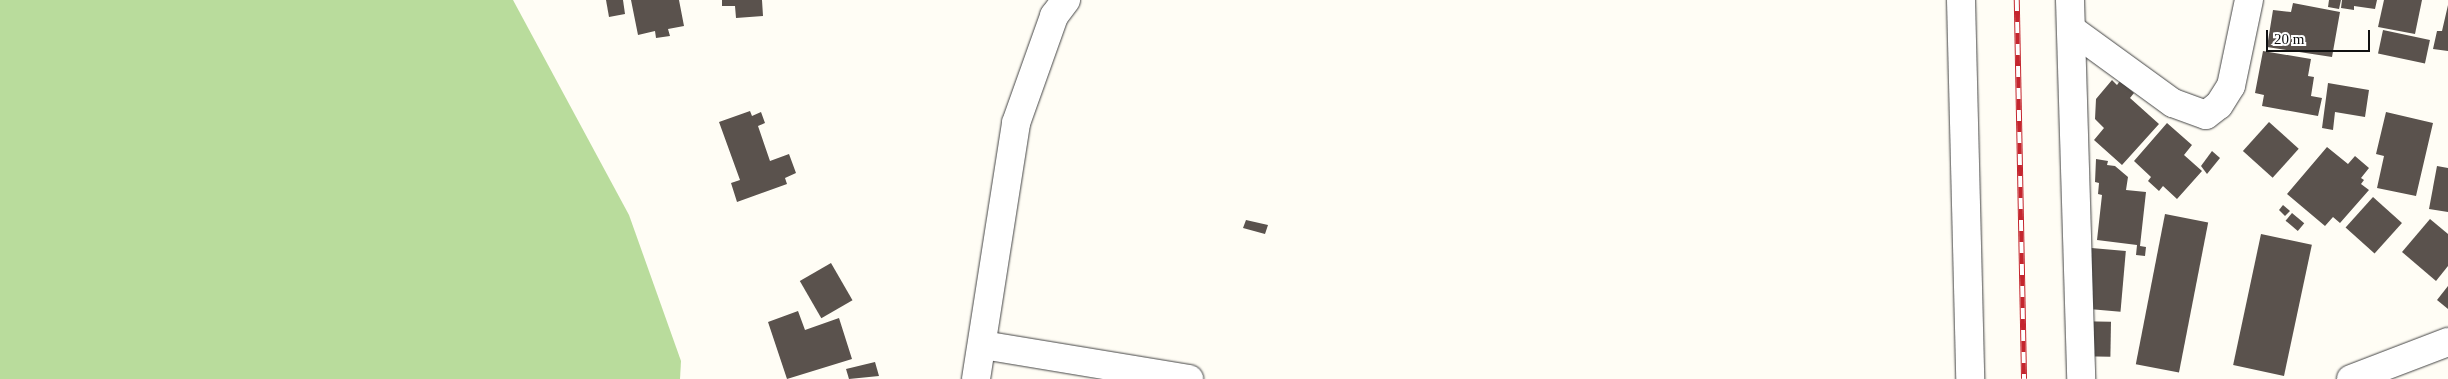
<!DOCTYPE html>
<style>
body{margin:0}
#map{position:relative;width:2448px;height:379px;overflow:hidden;background:#fffdf5;font-family:Georgia,serif}
div>[style]{position:absolute}
.forest>*{inset:0;background:#b9dc9c}
.building>*{inset:0;background:#5a524d;transform-origin:0 0}
.roads{filter:drop-shadow(0 0 1px #444) drop-shadow(0 0 1px #444)}
.minor>*{height:28px;margin:-14px;padding:0 14px;transform-origin:14px;border-radius:14px;background:#fff}
.rail>*{height:5.5px;margin-top:-2.75px;transform-origin:0;background:repeating-linear-gradient(90deg,#fff 0 11px,#c4262e 0 22px);box-sizing:border-box;border-block:1px solid #c4262e}
span{translate:-50% -50%;white-space:nowrap;text-align:center;line-height:1.15;-webkit-text-stroke:5px #fff;paint-order:stroke}
.scale{position:absolute;left:2266px;top:30px;width:104px;height:22px;box-sizing:border-box;border:2px solid #111;border-top:0;padding-left:6px;font-size:15px;line-height:18px;white-space:nowrap;color:#111;-webkit-text-stroke:4px #fff;paint-order:stroke}
</style>
<div id="map">
<div class="forest">
<div style="clip-path:polygon(0 0,513px 0,629px 215px,681px 361px,680px 379px,0 379px)"></div>
</div>
<div class="building">
<div style="clip-path:polygon(606px 0,623px 0,625px 14px,609px 17px)"></div>
<div style="clip-path:polygon(631px 0,679px 0,684px 26px,668px 29px,670px 36px,656px 38px,655px 31px,638px 35px)"></div>
<div style="clip-path:polygon(722px 0,762px 0,763px 16px,736px 18px,735px 6px,722px 6px)"></div>
<div style="clip-path:polygon(2329px 0,2341px 0,2339px 9px,2328px 7px)"></div>
<div style="clip-path:polygon(2342px 0,2377px 0,2375px 9px,2354px 6px,2354px 10px,2341px 8px)"></div>
<div style="clip-path:polygon(2384px 0,2422px 0,2415px 34px,2378px 27px)"></div>
<div style="clip-path:polygon(2293px 3px,2340px 12px,2332px 57px,2267px 47px,2273px 10px,2291px 12px)"></div>
<div style="clip-path:polygon(2448px 5px,2448px 51px,2433px 49px,2437px 31px,2442px 31px)"></div>
<div style="left:2383px;top:30px;width:48px;height:24px;rotate:12deg"></div>
<div style="clip-path:polygon(2263px 51px,2311px 59px,2308px 76px,2314px 77px,2311px 96px,2322px 98px,2318px 116px,2262px 106px,2264px 95px,2255px 93px)"></div>
<div style="clip-path:polygon(2112px 80px,2117px 85px,2120px 81px,2134px 93px,2130px 98px,2159px 124px,2122px 165px,2094px 140px,2104px 128px,2095px 119px,2096px 99px)"></div>
<div style="clip-path:polygon(2328px 83px,2369px 90px,2365px 117px,2335px 112px,2333px 130px,2322px 128px)"></div>
<div style="clip-path:polygon(750px 111px,752px 116px,761px 112px,765px 123px,758px 126px,770px 161px,789px 154px,796px 173px,785px 178px,787px 184px,737px 202px,731px 183px,740px 180px,719px 122px)"></div>
<div style="clip-path:polygon(2386px 112px,2433px 123px,2416px 196px,2377px 188px,2384px 156px,2376px 154px)"></div>
<div style="left:2269px;top:122px;width:40px;height:39px;rotate:42deg"></div>
<div style="clip-path:polygon(2167px 123px,2192px 145px,2184px 155px,2202px 171px,2177px 199px,2163px 186px,2159px 191px,2148px 181px,2151px 177px,2134px 161px)"></div>
<div style="clip-path:polygon(2327px 147px,2348px 164px,2355px 156px,2369px 168px,2361px 178px,2364px 180px,2361px 184px,2369px 190px,2340px 223px,2333px 217px,2325px 226px,2287px 194px)"></div>
<div style="clip-path:polygon(2212px 151px,2220px 158px,2207px 174px,2201px 166px)"></div>
<div style="clip-path:polygon(2096px 159px,2108px 161px,2107px 165px,2115px 166px,2128px 177px,2126px 190px,2146px 192px,2140px 246px,2146px 247px,2145px 256px,2136px 255px,2137px 245px,2097px 240px,2102px 195px,2098px 194px,2099px 183px,2095px 182px)"></div>
<div style="clip-path:polygon(2437px 166px,2448px 168px,2448px 212px,2429px 209px)"></div>
<div style="left:2373px;top:197px;width:39px;height:41px;rotate:42deg"></div>
<div style="clip-path:polygon(2283px 205px,2290px 211px,2285px 216px,2279px 210px)"></div>
<div style="left:2292px;top:213px;width:16px;height:10px;rotate:40deg"></div>
<div style="left:2165px;top:214px;width:44px;height:153px;rotate:11deg"></div>
<div style="clip-path:polygon(2430px 219px,2448px 234px,2448px 266px,2436px 281px,2402px 252px)"></div>
<div style="clip-path:polygon(1246px 220px,1268px 225px,1265px 234px,1243px 228px)"></div>
<div style="left:2261px;top:234px;width:52px;height:134px;rotate:12deg"></div>
<div style="left:2080px;top:247px;width:46px;height:61px;rotate:5deg"></div>
<div style="left:831px;top:263px;width:43px;height:36px;rotate:60deg"></div>
<div style="clip-path:polygon(2448px 286px,2448px 309px,2437px 300px)"></div>
<div style="clip-path:polygon(798px 311px,805px 330px,839px 318px,852px 359px,787px 379px,768px 322px)"></div>
<div style="left:2070px;top:321px;width:41px;height:35px;rotate:1deg"></div>
<div style="clip-path:polygon(875px 362px,879px 376px,849px 379px,846px 369px)"></div>
</div>
<div class="roads">
<div class="minor">
<div style="left:1961px;top:0;width:379px;rotate:88.6deg"></div>
<div style="left:2070px;top:0;width:379px;rotate:88.3deg"></div>
<div style="left:2071px;top:29px;width:126px;rotate:36deg"></div>
<div style="left:2173px;top:103px;width:35px;rotate:20deg"></div>
<div style="left:2206px;top:115px;width:16px;rotate:-38deg"></div>
<div style="left:2219px;top:105px;width:22px;rotate:-58deg"></div>
<div style="left:2231px;top:86px;width:88px;rotate:-78.2deg"></div>
<div style="left:983px;top:345px;width:209px;rotate:9.4deg"></div>
<div style="left:976px;top:379px;width:259px;rotate:-81.1deg"></div>
<div style="left:1016px;top:123px;width:114px;rotate:-70.4deg"></div>
<div style="left:1054px;top:16px;width:20px;rotate:-53deg"></div>
<div style="left:2351px;top:379px;width:104px;rotate:-20.9deg"></div>
</div>
</div>
<div class="rail">
<div style="left:2017px;top:0;width:379px;rotate:88.9deg"></div>
</div>
<div class="scale">20 m</div>
</div>
